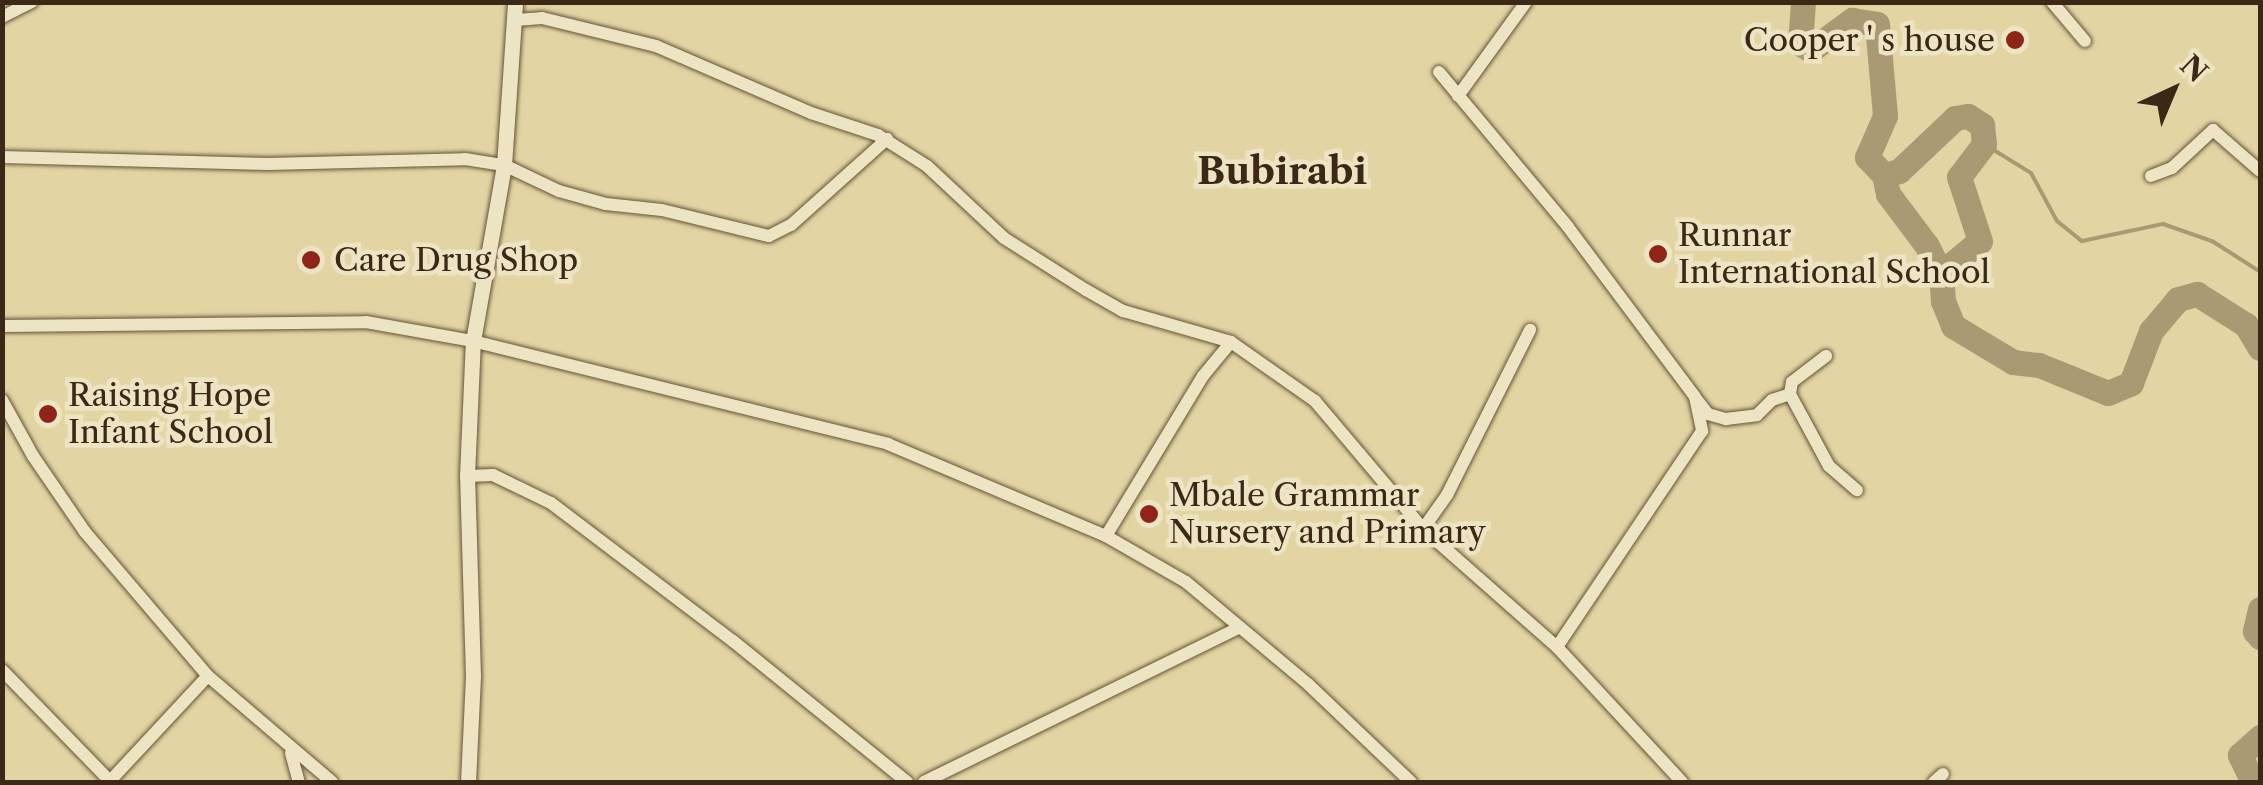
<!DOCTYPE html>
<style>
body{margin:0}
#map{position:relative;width:2263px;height:785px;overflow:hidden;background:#e3d5a3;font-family:"Libre Caslon Text",serif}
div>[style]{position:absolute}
.stream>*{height:4px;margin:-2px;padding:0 2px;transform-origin:2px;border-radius:2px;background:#aa9a73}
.river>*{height:25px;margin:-12.5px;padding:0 12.5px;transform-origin:12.5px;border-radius:12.5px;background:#aa9a73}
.roads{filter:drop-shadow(0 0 2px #665339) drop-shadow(0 0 2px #665339)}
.minor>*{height:12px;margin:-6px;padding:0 6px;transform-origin:6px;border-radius:6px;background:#ede4c3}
.tertiary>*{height:15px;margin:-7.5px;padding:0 7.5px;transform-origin:7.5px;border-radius:7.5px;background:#ede4c3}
.dots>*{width:28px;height:28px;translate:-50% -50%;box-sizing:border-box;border:5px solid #ede4c3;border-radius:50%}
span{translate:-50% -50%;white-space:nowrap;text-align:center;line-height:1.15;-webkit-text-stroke:9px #ede4c3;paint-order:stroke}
.poi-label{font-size:32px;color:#3c2816}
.right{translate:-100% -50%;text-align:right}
.left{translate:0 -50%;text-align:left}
.quarter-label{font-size:38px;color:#3c2816;font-weight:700}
.frame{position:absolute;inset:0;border:5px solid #3c2816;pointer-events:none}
.north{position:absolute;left:2123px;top:40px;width:100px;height:100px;-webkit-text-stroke:8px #ede4c3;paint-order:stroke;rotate:44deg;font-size:28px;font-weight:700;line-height:40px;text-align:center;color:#3c2816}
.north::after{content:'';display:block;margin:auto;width:35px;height:45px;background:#3c2816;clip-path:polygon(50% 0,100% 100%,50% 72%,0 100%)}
</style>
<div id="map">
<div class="stream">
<div style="left:1984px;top:144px;width:55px;rotate:31.7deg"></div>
<div style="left:2031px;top:173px;width:55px;rotate:61.6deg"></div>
<div style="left:2057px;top:221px;width:32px;rotate:39deg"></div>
<div style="left:2082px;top:241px;width:83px;rotate:-11.9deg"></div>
<div style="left:2163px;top:224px;width:52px;rotate:19.1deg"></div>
<div style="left:2212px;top:241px;width:56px;rotate:32.6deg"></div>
</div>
<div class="river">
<div style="left:1803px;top:2px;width:32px;rotate:94deg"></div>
<div style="left:1801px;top:34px;width:12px;rotate:76deg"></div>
<div style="left:1804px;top:46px;width:8px;rotate:30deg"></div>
<div style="left:1811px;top:50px;width:51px;rotate:-36.2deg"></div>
<div style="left:1852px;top:20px;width:25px;rotate:9deg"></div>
<div style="left:1877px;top:24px;width:92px;rotate:85deg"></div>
<div style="left:1885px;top:116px;width:45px;rotate:113.7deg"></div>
<div style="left:1867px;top:157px;width:25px;rotate:47deg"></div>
<div style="left:1884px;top:175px;width:16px;rotate:-15deg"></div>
<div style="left:1899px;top:171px;width:77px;rotate:-43.4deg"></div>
<div style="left:1955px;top:118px;width:13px;rotate:-9deg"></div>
<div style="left:1968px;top:116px;width:17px;rotate:33deg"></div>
<div style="left:1982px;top:125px;width:19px;rotate:84deg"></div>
<div style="left:1984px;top:144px;width:41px;rotate:127.1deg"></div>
<div style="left:1959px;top:177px;width:67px;rotate:71.8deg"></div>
<div style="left:1980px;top:241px;width:50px;rotate:140.6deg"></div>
<div style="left:1941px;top:273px;width:28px;rotate:86deg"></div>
<div style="left:1943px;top:301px;width:27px;rotate:68deg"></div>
<div style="left:1953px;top:326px;width:70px;rotate:31deg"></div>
<div style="left:2013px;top:362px;width:26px;rotate:7deg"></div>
<div style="left:2039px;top:365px;width:74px;rotate:22.1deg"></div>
<div style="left:2108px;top:393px;width:25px;rotate:-23deg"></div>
<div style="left:2131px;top:383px;width:56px;rotate:-69deg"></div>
<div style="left:2151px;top:331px;width:42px;rotate:-49.8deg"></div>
<div style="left:2178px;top:299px;width:20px;rotate:-15deg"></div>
<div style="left:2197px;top:294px;width:58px;rotate:32.3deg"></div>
<div style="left:2246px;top:325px;width:27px;rotate:59deg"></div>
<div style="left:1884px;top:175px;width:19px;rotate:78deg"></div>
<div style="left:1888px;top:194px;width:65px;rotate:53.1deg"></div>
<div style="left:1927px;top:246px;width:30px;rotate:63deg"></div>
<div style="left:2260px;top:609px;width:23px;rotate:103deg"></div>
<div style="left:2255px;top:631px;width:8px;rotate:50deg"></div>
<div style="left:2253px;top:782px;width:30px;rotate:-116deg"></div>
<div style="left:2240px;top:755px;width:27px;rotate:-42deg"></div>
</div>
<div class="roads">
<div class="minor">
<div style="left:2052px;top:2px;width:51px;rotate:49.8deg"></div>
<div style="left:2px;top:17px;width:34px;rotate:-27deg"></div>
<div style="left:515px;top:20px;width:27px;rotate:-4deg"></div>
<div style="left:542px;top:18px;width:117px;rotate:13.8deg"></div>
<div style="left:656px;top:46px;width:169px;rotate:23.4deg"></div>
<div style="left:811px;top:113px;width:71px;rotate:18.2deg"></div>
<div style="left:878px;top:135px;width:58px;rotate:32.3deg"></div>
<div style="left:927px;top:166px;width:105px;rotate:43.1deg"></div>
<div style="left:1004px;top:238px;width:97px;rotate:32.4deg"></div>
<div style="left:1086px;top:290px;width:43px;rotate:29.6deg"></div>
<div style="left:1123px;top:311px;width:112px;rotate:16deg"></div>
<div style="left:1439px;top:72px;width:202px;rotate:50.2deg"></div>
<div style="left:1568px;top:227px;width:212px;rotate:53.2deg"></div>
<div style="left:1695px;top:397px;width:35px;rotate:78deg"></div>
<div style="left:1702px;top:431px;width:260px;rotate:123.9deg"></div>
<div style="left:1458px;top:96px;width:116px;rotate:-54.1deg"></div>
<div style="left:2px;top:157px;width:265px;rotate:1.5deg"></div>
<div style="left:267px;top:164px;width:198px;rotate:-1.4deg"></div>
<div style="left:465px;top:159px;width:39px;rotate:9deg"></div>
<div style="left:504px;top:165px;width:61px;rotate:25.3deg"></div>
<div style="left:559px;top:191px;width:49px;rotate:15.5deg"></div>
<div style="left:606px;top:204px;width:56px;rotate:6.1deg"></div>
<div style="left:662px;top:210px;width:110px;rotate:13.7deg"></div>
<div style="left:769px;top:236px;width:25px;rotate:-27deg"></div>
<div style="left:791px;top:225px;width:129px;rotate:-41.9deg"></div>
<div style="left:2151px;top:176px;width:22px;rotate:-21deg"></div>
<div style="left:2172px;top:168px;width:56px;rotate:-42.8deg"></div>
<div style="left:2213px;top:130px;width:62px;rotate:41.1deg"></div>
<div style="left:2px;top:326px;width:364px;rotate:-0.6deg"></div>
<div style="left:366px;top:322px;width:109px;rotate:10.1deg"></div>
<div style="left:473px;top:341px;width:428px;rotate:13.9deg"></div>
<div style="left:888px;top:444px;width:237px;rotate:22.9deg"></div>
<div style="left:1106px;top:536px;width:92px;rotate:29.9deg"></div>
<div style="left:1186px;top:582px;width:160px;rotate:39.9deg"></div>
<div style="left:1309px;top:685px;width:141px;rotate:43.6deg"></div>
<div style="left:1790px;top:394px;width:82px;rotate:61.6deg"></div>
<div style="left:1829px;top:466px;width:37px;rotate:41deg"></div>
<div style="left:2px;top:400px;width:64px;rotate:61deg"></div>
<div style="left:33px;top:456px;width:92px;rotate:55.6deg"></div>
<div style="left:85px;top:532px;width:189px;rotate:49.5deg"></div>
<div style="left:1697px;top:400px;width:18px;rotate:52deg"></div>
<div style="left:1708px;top:414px;width:19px;rotate:16deg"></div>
<div style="left:1726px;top:419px;width:31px;rotate:-7deg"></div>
<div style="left:1757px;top:415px;width:21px;rotate:-45deg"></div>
<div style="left:1772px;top:400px;width:19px;rotate:-18deg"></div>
<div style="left:1790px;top:394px;width:12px;rotate:-81deg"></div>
<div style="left:1792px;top:382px;width:43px;rotate:-37.4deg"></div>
<div style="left:467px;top:476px;width:26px;rotate:-2deg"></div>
<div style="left:493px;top:475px;width:64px;rotate:25.8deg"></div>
<div style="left:551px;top:503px;width:228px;rotate:37.2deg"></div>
<div style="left:733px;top:641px;width:224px;rotate:39deg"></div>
<div style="left:1423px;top:529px;width:42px;rotate:-54.8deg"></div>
<div style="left:1447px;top:495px;width:185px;rotate:-63.3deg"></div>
<div style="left:1106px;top:536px;width:187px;rotate:-58.8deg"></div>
<div style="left:1203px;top:376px;width:44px;rotate:-50.5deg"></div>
<div style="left:1231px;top:342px;width:103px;rotate:35.1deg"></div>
<div style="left:1315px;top:401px;width:167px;rotate:49.8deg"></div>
<div style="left:1423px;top:529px;width:179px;rotate:41.4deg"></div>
<div style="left:1557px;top:647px;width:184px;rotate:47.2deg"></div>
<div style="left:2px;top:670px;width:155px;rotate:45.8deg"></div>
<div style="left:291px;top:753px;width:30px;rotate:75deg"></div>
<div style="left:109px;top:782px;width:145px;rotate:-47deg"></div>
<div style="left:208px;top:676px;width:163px;rotate:40.5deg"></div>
<div style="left:924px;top:782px;width:351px;rotate:-26.1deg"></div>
<div style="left:1934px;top:782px;width:12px;rotate:-42deg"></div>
</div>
<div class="tertiary">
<div style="left:468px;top:782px;width:106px;rotate:-87.3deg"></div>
<div style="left:473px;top:676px;width:200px;rotate:-91.7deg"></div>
<div style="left:467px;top:476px;width:135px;rotate:-87.5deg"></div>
<div style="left:473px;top:341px;width:179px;rotate:-80deg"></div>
<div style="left:504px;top:165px;width:163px;rotate:-86.1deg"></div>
</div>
</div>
<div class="dots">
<div style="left:2015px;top:40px;background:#8f2418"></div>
<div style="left:1658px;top:254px;background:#8f2418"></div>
<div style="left:311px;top:260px;background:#8f2418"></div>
<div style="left:48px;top:414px;background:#8f2418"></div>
<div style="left:1149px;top:514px;background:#8f2418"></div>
</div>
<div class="poi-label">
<span class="right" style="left:1995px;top:40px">Cooper ' s house</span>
<span class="left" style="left:1678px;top:254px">Runnar<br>International School</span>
<span class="left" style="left:334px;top:260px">Care Drug Shop</span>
<span class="left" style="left:68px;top:414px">Raising Hope<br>Infant School</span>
<span class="left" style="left:1169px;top:514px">Mbale Grammar<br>Nursery and Primary</span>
</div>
<div class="quarter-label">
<span style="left:1282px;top:171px">Bubirabi</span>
</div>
<div class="frame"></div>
<div class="north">N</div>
</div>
